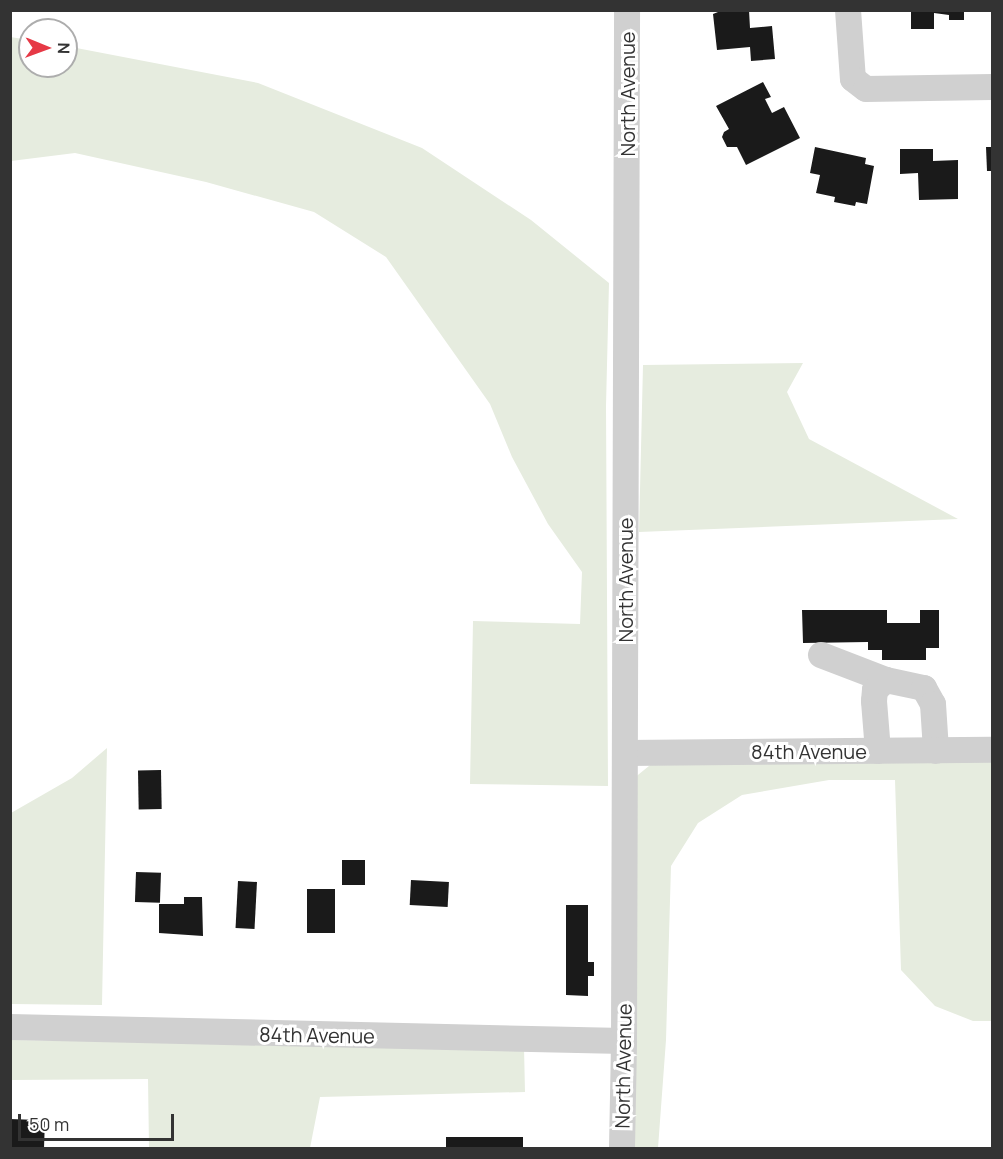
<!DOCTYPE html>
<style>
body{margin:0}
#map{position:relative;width:1003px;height:1159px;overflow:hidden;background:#fff;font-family:Manrope,sans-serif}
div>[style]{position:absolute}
.green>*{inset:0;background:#e6ecdf}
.building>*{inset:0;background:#1a1a1a;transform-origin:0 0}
.minor>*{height:26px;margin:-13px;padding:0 13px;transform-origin:13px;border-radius:13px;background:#d0d0d0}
span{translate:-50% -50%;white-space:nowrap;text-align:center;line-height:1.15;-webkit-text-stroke:6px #fff;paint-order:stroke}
.street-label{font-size:20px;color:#333}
.frame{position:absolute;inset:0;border:12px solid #333;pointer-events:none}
.north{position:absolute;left:18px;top:18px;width:60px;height:60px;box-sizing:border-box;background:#fff;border:2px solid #adadad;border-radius:50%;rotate:91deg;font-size:16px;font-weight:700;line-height:24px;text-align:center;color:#333}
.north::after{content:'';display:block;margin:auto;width:21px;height:27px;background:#e63946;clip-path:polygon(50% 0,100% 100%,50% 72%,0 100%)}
.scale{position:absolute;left:18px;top:1114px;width:156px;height:27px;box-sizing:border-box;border:3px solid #333;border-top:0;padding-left:8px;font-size:18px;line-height:21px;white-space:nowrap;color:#333;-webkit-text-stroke:4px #fff;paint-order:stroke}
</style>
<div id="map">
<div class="green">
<div style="clip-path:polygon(10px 37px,30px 40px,30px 66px,66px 66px,66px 46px,258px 83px,422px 148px,531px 220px,609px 283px,606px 406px,608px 786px,470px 784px,473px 621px,580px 624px,582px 572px,548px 524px,512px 457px,490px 404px,386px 257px,314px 212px,206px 182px,75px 153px,11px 161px)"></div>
<div style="clip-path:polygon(803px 363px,787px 392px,809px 439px,958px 519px,639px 532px,643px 365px)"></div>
<div style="clip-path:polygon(107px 748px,102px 1005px,11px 1004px,11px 813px,72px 778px)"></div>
<div style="clip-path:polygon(992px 756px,992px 1021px,973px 1021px,935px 1006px,901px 970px,895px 780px,829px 780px,742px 795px,698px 823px,671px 866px,666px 1040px,658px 1148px,631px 1148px,633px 779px,660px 757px)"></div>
<div style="clip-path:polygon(11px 1040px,524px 1047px,525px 1092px,320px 1097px,310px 1148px,149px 1148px,148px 1079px,11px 1080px)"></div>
</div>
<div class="building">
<div style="clip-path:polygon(723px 10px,749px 10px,750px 28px,772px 26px,775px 59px,751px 61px,750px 47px,717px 50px,713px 14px)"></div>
<div style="clip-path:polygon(911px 10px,964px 10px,964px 20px,949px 20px,949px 15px,934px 13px,934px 29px,911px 29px)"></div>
<div style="clip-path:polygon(763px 82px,771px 97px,765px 99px,772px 113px,784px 107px,800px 138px,746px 165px,737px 147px,727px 147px,722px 137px,724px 132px,729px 129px,716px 106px)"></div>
<div style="clip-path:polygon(815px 147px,866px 158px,865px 164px,874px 166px,867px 204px,856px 202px,855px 206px,834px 202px,835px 197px,816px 193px,820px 175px,810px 173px)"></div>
<div style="clip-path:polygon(986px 147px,992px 147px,992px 171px,987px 171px)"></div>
<div style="clip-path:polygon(900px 149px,933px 149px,933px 161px,958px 160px,958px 199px,919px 200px,918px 173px,900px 174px)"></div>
<div style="clip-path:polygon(802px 610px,887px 610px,887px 623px,920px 623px,920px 610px,939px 610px,939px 648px,926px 648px,926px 660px,882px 660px,882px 650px,868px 650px,868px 642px,803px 643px)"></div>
<div style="left:161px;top:770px;width:39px;height:23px;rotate:89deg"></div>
<div style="left:342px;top:860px;width:23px;height:25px"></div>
<div style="left:136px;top:872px;width:25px;height:30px;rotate:2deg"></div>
<div style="left:411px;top:880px;width:38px;height:25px;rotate:3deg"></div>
<div style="left:238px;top:881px;width:19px;height:47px;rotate:3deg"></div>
<div style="left:307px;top:889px;width:28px;height:44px"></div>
<div style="clip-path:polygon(184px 897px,202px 897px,203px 936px,159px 933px,159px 904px,184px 904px)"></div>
<div style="clip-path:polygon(566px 905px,588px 905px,588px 962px,594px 962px,594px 976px,588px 976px,588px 996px,566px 995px)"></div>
<div style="left:10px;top:1119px;width:35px;height:29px;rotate:2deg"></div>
<div style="left:446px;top:1137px;width:77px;height:11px"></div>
</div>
<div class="minor">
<div style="left:848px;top:10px;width:69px;rotate:85.9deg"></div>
<div style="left:853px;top:79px;width:16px;rotate:38deg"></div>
<div style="left:866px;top:89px;width:126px;rotate:-0.9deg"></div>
<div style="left:821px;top:655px;width:70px;rotate:21deg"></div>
<div style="left:886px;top:680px;width:39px;rotate:12deg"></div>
<div style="left:924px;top:688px;width:18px;rotate:61deg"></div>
<div style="left:933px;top:704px;width:47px;rotate:86.3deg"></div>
<div style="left:878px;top:751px;width:50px;rotate:-94.6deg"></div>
<div style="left:874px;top:701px;width:11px;rotate:-85deg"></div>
<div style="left:875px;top:690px;width:15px;rotate:-42deg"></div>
<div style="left:625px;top:753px;width:367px;rotate:-0.5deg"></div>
<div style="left:10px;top:1027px;width:614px;rotate:1.31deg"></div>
<div style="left:622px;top:1148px;width:107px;rotate:-88.9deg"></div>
<div style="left:624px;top:1041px;width:1031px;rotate:-89.83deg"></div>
</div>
<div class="street-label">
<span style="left:627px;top:94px;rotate:-90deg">North Avenue</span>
<span style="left:625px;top:580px;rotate:-90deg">North Avenue</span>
<span style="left:809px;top:751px">84th Avenue</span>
<span style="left:317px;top:1035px;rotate:1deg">84th Avenue</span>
<span style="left:623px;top:1066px;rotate:-89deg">North Avenue</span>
</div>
<div class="frame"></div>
<div class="north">N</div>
<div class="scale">50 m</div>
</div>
